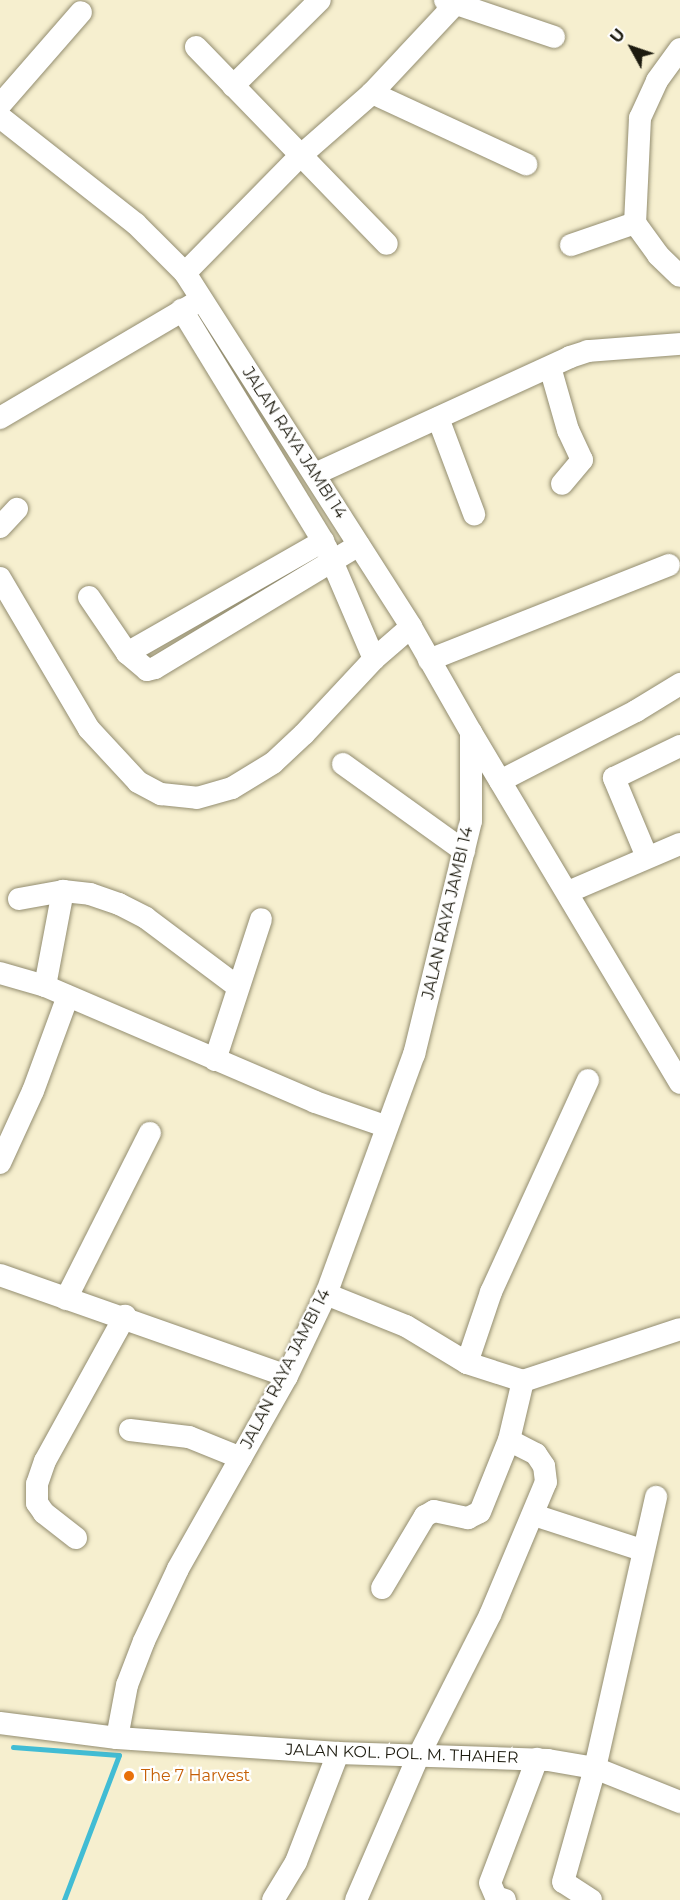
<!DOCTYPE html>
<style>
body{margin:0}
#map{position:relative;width:680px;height:1900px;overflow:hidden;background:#f6efcf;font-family:Montserrat,sans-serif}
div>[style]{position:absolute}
.stream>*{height:5px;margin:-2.5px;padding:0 2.5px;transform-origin:2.5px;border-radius:2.5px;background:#41bcd4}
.roads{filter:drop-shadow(0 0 2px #938d70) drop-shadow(0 0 2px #938d70)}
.minor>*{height:22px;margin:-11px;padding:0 11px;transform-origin:11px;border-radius:11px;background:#fff}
.dots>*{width:16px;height:16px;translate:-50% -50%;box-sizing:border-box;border:3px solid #fff;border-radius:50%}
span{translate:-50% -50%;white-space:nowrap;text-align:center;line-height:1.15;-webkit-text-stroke:4.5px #fff;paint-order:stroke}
.street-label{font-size:16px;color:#1d1b0f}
.food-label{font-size:16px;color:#c56008}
.left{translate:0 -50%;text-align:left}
.north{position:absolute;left:602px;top:18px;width:60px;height:60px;-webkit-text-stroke:4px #fff;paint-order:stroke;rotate:310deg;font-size:16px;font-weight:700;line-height:24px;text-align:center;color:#1d1b0f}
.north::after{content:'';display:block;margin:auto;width:21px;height:27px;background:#1d1b0f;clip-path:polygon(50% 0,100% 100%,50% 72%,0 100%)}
</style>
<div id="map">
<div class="stream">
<div style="left:13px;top:1747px;width:106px;rotate:4.3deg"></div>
<div style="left:119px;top:1755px;width:155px;rotate:110.8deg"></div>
</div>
<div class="roads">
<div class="minor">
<div style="left:445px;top:0;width:115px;rotate:18.7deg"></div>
<div style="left:196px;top:47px;width:274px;rotate:45.9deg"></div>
<div style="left:680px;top:49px;width:39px;rotate:126deg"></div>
<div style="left:657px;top:81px;width:41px;rotate:114.7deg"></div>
<div style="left:640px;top:118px;width:105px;rotate:92.7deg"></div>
<div style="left:635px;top:223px;width:39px;rotate:54deg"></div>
<div style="left:658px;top:255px;width:30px;rotate:44deg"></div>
<div style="left:233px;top:86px;width:122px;rotate:-44.7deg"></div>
<div style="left:372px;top:93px;width:170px;rotate:24.8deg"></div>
<div style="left:0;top:105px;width:123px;rotate:-48.9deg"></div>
<div style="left:0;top:117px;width:173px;rotate:38.2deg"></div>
<div style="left:136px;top:224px;width:69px;rotate:45deg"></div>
<div style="left:185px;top:273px;width:420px;rotate:57.4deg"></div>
<div style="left:411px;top:627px;width:121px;rotate:60.3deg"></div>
<div style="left:471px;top:732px;width:89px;rotate:90deg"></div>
<div style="left:471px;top:821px;width:240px;rotate:103.7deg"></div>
<div style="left:414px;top:1054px;width:256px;rotate:110.1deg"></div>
<div style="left:326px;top:1294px;width:91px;rotate:115.4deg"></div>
<div style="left:287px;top:1376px;width:222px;rotate:119.5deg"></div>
<div style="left:178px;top:1569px;width:80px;rotate:115.3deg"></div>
<div style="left:144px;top:1641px;width:47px;rotate:111.1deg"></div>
<div style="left:127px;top:1685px;width:54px;rotate:100.7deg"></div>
<div style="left:571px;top:245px;width:68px;rotate:-19deg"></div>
<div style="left:185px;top:273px;width:163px;rotate:-45.5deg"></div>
<div style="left:299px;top:157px;width:97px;rotate:-41.2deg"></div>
<div style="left:372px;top:93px;width:127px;rotate:-46.9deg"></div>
<div style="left:550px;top:367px;width:66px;rotate:74.1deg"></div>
<div style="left:568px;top:430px;width:33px;rotate:65deg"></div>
<div style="left:582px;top:460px;width:31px;rotate:130deg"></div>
<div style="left:0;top:418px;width:226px;rotate:-30.5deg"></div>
<div style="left:438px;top:418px;width:103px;rotate:69.4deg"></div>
<div style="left:315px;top:474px;width:281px;rotate:-24.6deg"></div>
<div style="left:570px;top:357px;width:19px;rotate:-18deg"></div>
<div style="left:588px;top:351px;width:92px;rotate:-4.4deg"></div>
<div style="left:0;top:527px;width:25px;rotate:-47deg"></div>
<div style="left:326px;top:547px;width:122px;rotate:66.8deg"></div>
<div style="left:0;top:578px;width:175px;rotate:59.5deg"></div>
<div style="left:89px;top:729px;width:72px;rotate:47.2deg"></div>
<div style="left:138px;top:782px;width:26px;rotate:28deg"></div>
<div style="left:161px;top:794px;width:36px;rotate:6deg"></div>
<div style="left:197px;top:798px;width:36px;rotate:-16deg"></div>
<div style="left:232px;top:788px;width:48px;rotate:-31.4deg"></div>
<div style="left:273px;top:763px;width:42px;rotate:-43.1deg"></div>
<div style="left:304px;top:734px;width:103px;rotate:-47deg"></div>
<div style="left:374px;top:659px;width:49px;rotate:-40.9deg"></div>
<div style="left:89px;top:597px;width:68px;rotate:55.8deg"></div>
<div style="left:127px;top:653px;width:26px;rotate:40deg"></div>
<div style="left:147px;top:670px;width:8px;rotate:-14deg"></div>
<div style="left:155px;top:668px;width:238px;rotate:-31.1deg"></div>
<div style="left:127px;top:653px;width:226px;rotate:-29.7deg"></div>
<div style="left:323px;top:541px;width:271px;rotate:-121.4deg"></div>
<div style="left:429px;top:660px;width:258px;rotate:-21.6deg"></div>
<div style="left:472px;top:734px;width:406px;rotate:59.2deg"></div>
<div style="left:343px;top:764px;width:149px;rotate:35.7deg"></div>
<div style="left:500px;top:781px;width:153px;rotate:-27.2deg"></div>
<div style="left:636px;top:711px;width:52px;rotate:-31.5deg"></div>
<div style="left:647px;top:857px;width:86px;rotate:-112.7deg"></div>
<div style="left:614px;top:778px;width:73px;rotate:-25.9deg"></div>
<div style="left:568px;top:892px;width:122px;rotate:-23.2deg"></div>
<div style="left:19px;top:899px;width:45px;rotate:-10.3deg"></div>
<div style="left:63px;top:891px;width:27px;rotate:6deg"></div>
<div style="left:90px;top:894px;width:31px;rotate:19deg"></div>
<div style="left:119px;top:904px;width:30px;rotate:27deg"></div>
<div style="left:146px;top:918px;width:115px;rotate:36.9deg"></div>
<div style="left:0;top:973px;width:47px;rotate:16.1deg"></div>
<div style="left:45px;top:986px;width:294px;rotate:23.2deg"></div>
<div style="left:315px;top:1102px;width:74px;rotate:18.9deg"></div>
<div style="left:45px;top:986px;width:97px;rotate:-79.3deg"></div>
<div style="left:215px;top:1060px;width:148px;rotate:-71.9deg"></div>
<div style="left:0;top:1163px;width:79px;rotate:-65.4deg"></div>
<div style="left:33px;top:1091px;width:101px;rotate:-69.8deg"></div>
<div style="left:0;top:1275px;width:304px;rotate:19.4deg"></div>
<div style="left:326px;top:1294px;width:86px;rotate:21.8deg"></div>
<div style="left:406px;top:1326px;width:71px;rotate:31.2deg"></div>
<div style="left:467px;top:1363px;width:59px;rotate:17.8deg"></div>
<div style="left:523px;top:1381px;width:165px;rotate:-18.3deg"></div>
<div style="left:66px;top:1299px;width:186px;rotate:-63.2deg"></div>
<div style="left:467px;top:1363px;width:75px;rotate:-71.3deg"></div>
<div style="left:491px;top:1292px;width:233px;rotate:-65.4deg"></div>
<div style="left:130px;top:1430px;width:59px;rotate:6.8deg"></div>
<div style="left:189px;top:1437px;width:56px;rotate:22deg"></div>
<div style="left:534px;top:1515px;width:114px;rotate:18deg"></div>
<div style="left:76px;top:1538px;width:41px;rotate:-142deg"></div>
<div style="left:44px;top:1513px;width:12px;rotate:-125deg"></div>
<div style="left:37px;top:1503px;width:19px;rotate:-90deg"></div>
<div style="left:37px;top:1484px;width:24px;rotate:-71deg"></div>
<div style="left:45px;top:1461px;width:166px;rotate:-61.1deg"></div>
<div style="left:382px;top:1588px;width:84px;rotate:-59.2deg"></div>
<div style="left:425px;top:1516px;width:10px;rotate:-29deg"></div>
<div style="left:434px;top:1511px;width:35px;rotate:12deg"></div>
<div style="left:468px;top:1518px;width:13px;rotate:-27deg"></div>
<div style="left:480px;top:1512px;width:78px;rotate:-68.1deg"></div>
<div style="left:0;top:1723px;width:118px;rotate:7.3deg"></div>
<div style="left:117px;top:1738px;width:222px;rotate:3.9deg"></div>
<div style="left:338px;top:1753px;width:210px;rotate:1.9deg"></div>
<div style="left:548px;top:1760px;width:48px;rotate:9.7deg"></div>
<div style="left:595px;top:1768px;width:92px;rotate:21.8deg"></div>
<div style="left:273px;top:1900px;width:44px;rotate:-58.8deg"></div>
<div style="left:296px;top:1862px;width:117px;rotate:-68.9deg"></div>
<div style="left:356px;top:1900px;width:156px;rotate:-66.6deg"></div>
<div style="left:418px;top:1757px;width:159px;rotate:-63.1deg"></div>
<div style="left:490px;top:1615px;width:144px;rotate:-67.2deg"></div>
<div style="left:546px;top:1482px;width:16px;rotate:-97deg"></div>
<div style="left:544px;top:1466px;width:14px;rotate:-124deg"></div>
<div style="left:536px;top:1454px;width:30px;rotate:-153deg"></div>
<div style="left:509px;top:1440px;width:61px;rotate:-76.7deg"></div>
<div style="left:505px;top:1900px;width:9px;rotate:-162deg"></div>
<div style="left:496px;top:1897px;width:15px;rotate:-113deg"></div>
<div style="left:490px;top:1883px;width:133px;rotate:-69.2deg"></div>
<div style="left:591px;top:1900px;width:33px;rotate:-147deg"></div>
<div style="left:563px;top:1882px;width:118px;rotate:-74.3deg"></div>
<div style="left:595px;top:1768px;width:278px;rotate:-77.3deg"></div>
</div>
</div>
<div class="dots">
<div style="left:129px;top:1776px;background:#e8710a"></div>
</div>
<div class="street-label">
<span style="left:294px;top:443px;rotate:57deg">JALAN RAYA JAMBI 14</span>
<span style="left:448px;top:913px;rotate:-77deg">JALAN RAYA JAMBI 14</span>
<span style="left:286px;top:1369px;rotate:-63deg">JALAN RAYA JAMBI 14</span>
<span style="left:402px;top:1754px;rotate:2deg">JALAN KOL. POL. M. THAHER</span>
</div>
<div class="food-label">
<span class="left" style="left:141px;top:1776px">The 7 Harvest</span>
</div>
<div class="north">U</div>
</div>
